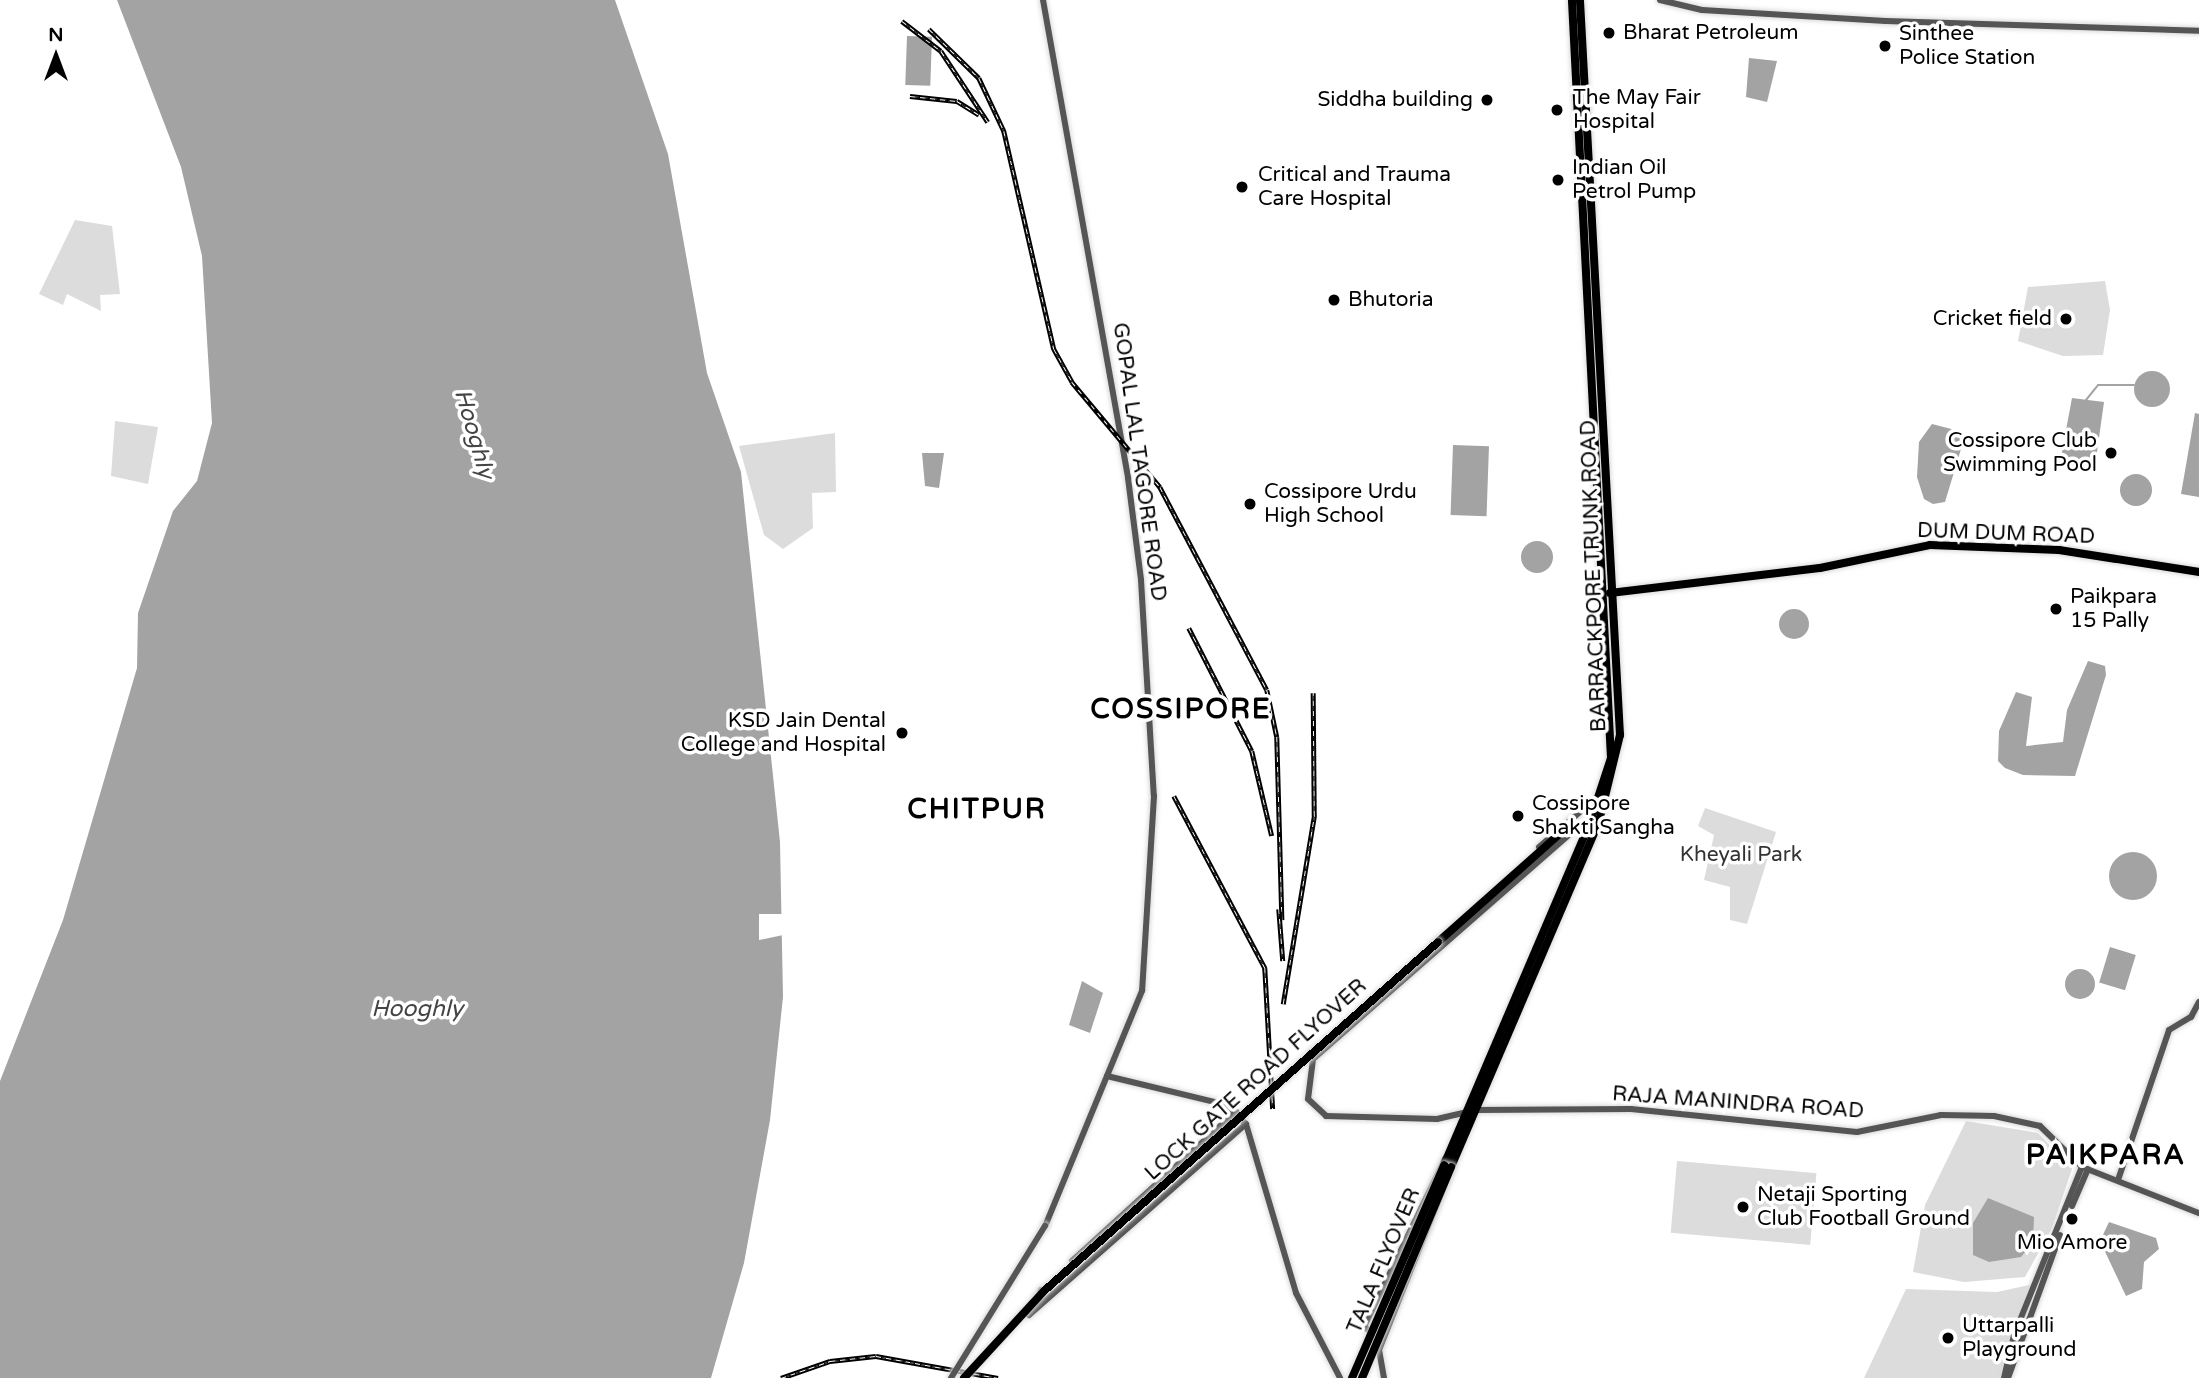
<!DOCTYPE html>
<style>
body{margin:0}
#map{position:relative;width:2199px;height:1378px;overflow:hidden;background:#fff;font-family:"Varela Round",sans-serif}
div>[style]{position:absolute}
.green>*{inset:0;background:#dcdcdc;transform-origin:0 0}
.water>*{inset:0;background:#a3a3a3;transform-origin:0 0}
.round{border-radius:50%}
.pier>*{inset:0;background:#fff}
.stream>*{height:2px;margin:-1px;padding:0 1px;transform-origin:1px;border-radius:1px;background:#a3a3a3}
.roads{filter:drop-shadow(0 0 2px #dbdbdb) drop-shadow(0 0 2px #dbdbdb)}
.minor>*{height:6px;margin:-3px;padding:0 3px;transform-origin:3px;border-radius:3px;background:#555}
.major>*{height:8px;margin:-4px;padding:0 4px;transform-origin:4px;border-radius:4px;background:#000}
.rail>*{height:4.5px;margin-top:-2.25px;transform-origin:0;background:repeating-linear-gradient(90deg,#fff 0 5px,#000 0 10px);box-sizing:border-box;border-block:2px solid #000}
.bridges{filter:drop-shadow(0 0 2px #dbdbdb) drop-shadow(0 0 2px #dbdbdb)}
.minor-bridge>*{height:6px;margin:-3px;padding:0 3px;transform-origin:3px;border-radius:3px;background:#555}
.major-bridge>*{height:8px;margin:-4px;padding:0 4px;transform-origin:4px;border-radius:4px;background:#000}
.dots>*{width:19px;height:19px;translate:-50% -50%;box-sizing:border-box;border:4px solid #fff;border-radius:50%}
span{translate:-50% -50%;white-space:nowrap;text-align:center;line-height:1.15;-webkit-text-stroke:7px #fff;paint-order:stroke}
.poi-label{font-size:21px;color:#000}
.left{translate:0 -50%;text-align:left}
.right{translate:-100% -50%;text-align:right}
.street-label{font-size:21px;color:#000}
.park-label{font-size:21px;color:#333}
.water-label{font-size:23px;color:#444;font-style:italic}
.district-label{font-size:28px;color:#000;font-weight:700;letter-spacing:2px}
.north{position:absolute;left:21px;top:21px;width:70px;height:70px;-webkit-text-stroke:5px #fff;paint-order:stroke;rotate:0deg;font-size:19px;font-weight:700;line-height:28px;text-align:center;color:#000}
.north::after{content:'';display:block;margin:auto;width:24px;height:32px;background:#000;clip-path:polygon(50% 0,100% 100%,50% 72%,0 100%)}
</style>
<div id="map">
<div class="green">
<div style="clip-path:polygon(75px 220px,112px 226px,120px 294px,100px 295px,101px 311px,67px 294px,63px 305px,39px 294px)"></div>
<div style="clip-path:polygon(2105px 281px,2110px 310px,2103px 355px,2063px 356px,2018px 341px,2028px 287px)"></div>
<div style="clip-path:polygon(115px 421px,158px 427px,148px 484px,111px 476px)"></div>
<div style="clip-path:polygon(835px 433px,836px 492px,812px 493px,813px 528px,783px 549px,764px 535px,739px 446px)"></div>
<div style="clip-path:polygon(1705px 808px,1776px 832px,1747px 924px,1730px 920px,1730px 887px,1704px 880px,1714px 835px,1698px 826px)"></div>
<div style="clip-path:polygon(1966px 1121px,2038px 1133px,2072px 1169px,2052px 1228px,2025px 1277px,1964px 1282px,1913px 1272px,1925px 1205px)"></div>
<div style="left:1677px;top:1161px;width:140px;height:72px;rotate:5deg"></div>
<div style="clip-path:polygon(2034px 1284px,2020px 1313px,2004px 1378px,1864px 1378px,1906px 1289px,1997px 1292px)"></div>
</div>
<div class="water">
<div style="clip-path:polygon(117px 0,615px 0,668px 154px,707px 373px,741px 472px,780px 842px,783px 997px,770px 1120px,744px 1263px,711px 1378px,0 1378px,0 1081px,63px 920px,137px 668px,138px 613px,173px 511px,197px 481px,212px 423px,202px 256px,181px 167px)"></div>
<div style="left:907px;top:36px;width:25px;height:49px;rotate:2deg"></div>
<div style="clip-path:polygon(1749px 58px,1777px 61px,1767px 102px,1746px 97px)"></div>
<div class="round" style="left:2134px;top:371px;width:36px;height:36px"></div>
<div style="clip-path:polygon(2072px 398px,2104px 402px,2095px 466px,2061px 457px)"></div>
<div style="clip-path:polygon(2195px 413px,2199px 414px,2199px 497px,2181px 494px)"></div>
<div style="clip-path:polygon(1932px 424px,1959px 431px,1961px 449px,1945px 502px,1933px 504px,1924px 499px,1917px 477px,1919px 442px)"></div>
<div style="left:1453px;top:445px;width:36px;height:70px;rotate:2deg"></div>
<div style="clip-path:polygon(922px 453px,944px 453px,939px 488px,925px 486px)"></div>
<div class="round" style="left:2120px;top:474px;width:32px;height:32px"></div>
<div class="round" style="left:1521px;top:541px;width:32px;height:32px"></div>
<div class="round" style="left:1779px;top:609px;width:30px;height:30px"></div>
<div style="clip-path:polygon(2088px 661px,2105px 666px,2106px 675px,2075px 776px,2023px 775px,2005px 768px,1998px 761px,1999px 731px,2016px 692px,2032px 697px,2026px 746px,2063px 742px,2067px 710px)"></div>
<div class="round" style="left:2109px;top:852px;width:48px;height:48px"></div>
<div style="left:2110px;top:947px;width:27px;height:37px;rotate:17deg"></div>
<div class="round" style="left:2065px;top:969px;width:30px;height:30px"></div>
<div style="clip-path:polygon(1082px 981px,1103px 993px,1090px 1033px,1069px 1025px)"></div>
<div style="clip-path:polygon(1988px 1198px,2034px 1217px,2033px 1242px,2021px 1257px,1989px 1262px,1973px 1255px,1973px 1223px)"></div>
<div style="clip-path:polygon(2109px 1222px,2156px 1238px,2159px 1249px,2144px 1262px,2142px 1289px,2126px 1296px,2100px 1241px)"></div>
</div>
<div class="pier">
<div style="clip-path:polygon(759px 914px,788px 914px,788px 934px,759px 940px)"></div>
</div>
<div class="stream">
<div style="left:2086px;top:400px;width:19px;rotate:-51deg"></div>
<div style="left:2098px;top:385px;width:36px"></div>
</div>
<div class="roads">
<div class="minor">
<div style="left:1043px;top:0;width:485px;rotate:79.9deg"></div>
<div style="left:1128px;top:478px;width:103px;rotate:82.7deg"></div>
<div style="left:1141px;top:580px;width:216px;rotate:86.6deg"></div>
<div style="left:1154px;top:796px;width:195px;rotate:93.5deg"></div>
<div style="left:1142px;top:991px;width:254px;rotate:112.4deg"></div>
<div style="left:1660px;top:0;width:43px;rotate:13.4deg"></div>
<div style="left:1702px;top:10px;width:184px;rotate:3.4deg"></div>
<div style="left:1886px;top:21px;width:313px;rotate:1.8deg"></div>
<div style="left:1539px;top:847px;width:65px;rotate:-40.6deg"></div>
<div style="left:1588px;top:805px;width:11px;rotate:-5deg"></div>
<div style="left:1314px;top:1051px;width:48px;rotate:97.1deg"></div>
<div style="left:1308px;top:1099px;width:25px;rotate:43deg"></div>
<div style="left:1326px;top:1116px;width:111px;rotate:1.5deg"></div>
<div style="left:1437px;top:1119px;width:40px;rotate:-13deg"></div>
<div style="left:1476px;top:1110px;width:155px;rotate:-0.4deg"></div>
<div style="left:1631px;top:1109px;width:227px;rotate:5.8deg"></div>
<div style="left:1857px;top:1132px;width:86px;rotate:-11.4deg"></div>
<div style="left:1941px;top:1115px;width:53px;rotate:1.1deg"></div>
<div style="left:1994px;top:1116px;width:47px;rotate:12.3deg"></div>
<div style="left:2040px;top:1126px;width:59px;rotate:44.3deg"></div>
<div style="left:2082px;top:1167px;width:126px;rotate:21.5deg"></div>
<div style="left:1313px;top:1059px;width:346px;rotate:-41.2deg"></div>
<div style="left:1107px;top:1076px;width:123px;rotate:13.6deg"></div>
<div style="left:1227px;top:1105px;width:27px;rotate:45deg"></div>
<div style="left:1246px;top:1124px;width:176px;rotate:73.5deg"></div>
<div style="left:1296px;top:1293px;width:96px;rotate:62.6deg"></div>
<div style="left:2118px;top:1180px;width:158px;rotate:-71.2deg"></div>
<div style="left:2169px;top:1030px;width:26px;rotate:-31deg"></div>
<div style="left:2191px;top:1017px;width:17px;rotate:-62deg"></div>
<div style="left:2072px;top:1206px;width:40px;rotate:-66.6deg"></div>
<div style="left:1072px;top:1261px;width:222px;rotate:-42.3deg"></div>
<div style="left:1029px;top:1315px;width:28px;rotate:-64deg"></div>
<div style="left:1029px;top:1315px;width:289px;rotate:-41.4deg"></div>
<div style="left:1373px;top:1333px;width:11px;rotate:-146deg"></div>
<div style="left:1364px;top:1327px;width:187px;rotate:-64.3deg"></div>
<div style="left:1384px;top:1378px;width:28px;rotate:-100deg"></div>
<div style="left:1379px;top:1350px;width:202px;rotate:-68.3deg"></div>
<div style="left:2004px;top:1378px;width:44px;rotate:-76.9deg"></div>
<div style="left:2014px;top:1335px;width:181px;rotate:-68deg"></div>
<div style="left:2008px;top:1378px;width:152px;rotate:-70deg"></div>
</div>
<div class="major">
<div style="left:1610px;top:593px;width:211px;rotate:-6.8deg"></div>
<div style="left:1820px;top:568px;width:112px;rotate:-11.8deg"></div>
<div style="left:1930px;top:545px;width:129px;rotate:2.2deg"></div>
<div style="left:2059px;top:550px;width:142px;rotate:8.9deg"></div>
<div style="left:1438px;top:942px;width:166px;rotate:-41.6deg"></div>
<div style="left:1562px;top:832px;width:34px;rotate:-17deg"></div>
<div style="left:1444px;top:1165px;width:373px;rotate:-66.9deg"></div>
<div style="left:1590px;top:822px;width:67px;rotate:-71.8deg"></div>
<div style="left:1611px;top:758px;width:759px;rotate:-92.95deg"></div>
<div style="left:1451px;top:1167px;width:376px;rotate:-66.8deg"></div>
<div style="left:1599px;top:821px;width:89px;rotate:-76.3deg"></div>
<div style="left:1620px;top:735px;width:736px;rotate:-93.12deg"></div>
</div>
</div>
<div class="rail">
<div style="left:902px;top:21px;width:49px;rotate:37.6deg"></div>
<div style="left:941px;top:51px;width:85px;rotate:56.5deg"></div>
<div style="left:929px;top:29px;width:70px;rotate:44.4deg"></div>
<div style="left:979px;top:78px;width:59px;rotate:64.7deg"></div>
<div style="left:1004px;top:131px;width:224px;rotate:77.1deg"></div>
<div style="left:1054px;top:349px;width:38px;rotate:61deg"></div>
<div style="left:1072px;top:382px;width:137px;rotate:50deg"></div>
<div style="left:1160px;top:487px;width:229px;rotate:62.2deg"></div>
<div style="left:1267px;top:690px;width:48px;rotate:78deg"></div>
<div style="left:1277px;top:737px;width:183px;rotate:88.4deg"></div>
<div style="left:910px;top:96px;width:47px;rotate:6.1deg"></div>
<div style="left:957px;top:101px;width:26px;rotate:32deg"></div>
<div style="left:1189px;top:628px;width:138px;rotate:62.9deg"></div>
<div style="left:1252px;top:751px;width:87px;rotate:76.8deg"></div>
<div style="left:1174px;top:796px;width:195px;rotate:62.1deg"></div>
<div style="left:1265px;top:968px;width:141px;rotate:86.8deg"></div>
<div style="left:1279px;top:909px;width:52px;rotate:85.6deg"></div>
<div style="left:1283px;top:1004px;width:191px;rotate:-80.6deg"></div>
<div style="left:1314px;top:816px;width:123px;rotate:-90.5deg"></div>
<div style="left:781px;top:1378px;width:52px;rotate:-19.1deg"></div>
<div style="left:830px;top:1361px;width:46px;rotate:-6.2deg"></div>
<div style="left:876px;top:1356px;width:124px;rotate:10.2deg"></div>
</div>
<div class="bridges">
<div class="minor-bridge">
<div style="left:951px;top:1378px;width:179px;rotate:-58.3deg"></div>
</div>
<div class="major-bridge">
<div style="left:964px;top:1378px;width:118px;rotate:-47.4deg"></div>
<div style="left:1044px;top:1291px;width:526px;rotate:-41.53deg"></div>
<div style="left:1352px;top:1378px;width:232px;rotate:-66.6deg"></div>
<div style="left:1362px;top:1378px;width:229px;rotate:-67.1deg"></div>
</div>
</div>
<div class="dots">
<div style="left:1609px;top:33px;background:#000"></div>
<div style="left:1885px;top:46px;background:#000"></div>
<div style="left:1487px;top:100px;background:#000"></div>
<div style="left:1557px;top:110px;background:#000"></div>
<div style="left:1558px;top:180px;background:#000"></div>
<div style="left:1242px;top:187px;background:#000"></div>
<div style="left:1334px;top:300px;background:#000"></div>
<div style="left:2066px;top:319px;background:#000"></div>
<div style="left:2111px;top:453px;background:#000"></div>
<div style="left:1250px;top:504px;background:#000"></div>
<div style="left:2056px;top:609px;background:#000"></div>
<div style="left:902px;top:733px;background:#000"></div>
<div style="left:1518px;top:816px;background:#000"></div>
<div style="left:1743px;top:1207px;background:#000"></div>
<div style="left:2072px;top:1219px;background:#000"></div>
<div style="left:1948px;top:1338px;background:#000"></div>
</div>
<div class="poi-label">
<span class="left" style="left:1623px;top:33px">Bharat Petroleum</span>
<span class="left" style="left:1899px;top:46px">Sinthee<br>Police Station</span>
<span class="left" style="left:1573px;top:110px">The May Fair<br>Hospital</span>
<span class="right" style="left:1473px;top:100px">Siddha building</span>
<span class="left" style="left:1572px;top:180px">Indian Oil<br>Petrol Pump</span>
<span class="left" style="left:1258px;top:187px">Critical and Trauma<br>Care Hospital</span>
<span class="left" style="left:1348px;top:300px">Bhutoria</span>
<span class="right" style="left:2052px;top:319px">Cricket field</span>
<span class="right" style="left:2097px;top:453px">Cossipore Club<br>Swimming Pool</span>
<span class="left" style="left:1264px;top:504px">Cossipore Urdu<br>High School</span>
<span class="left" style="left:2070px;top:609px">Paikpara<br>15 Pally</span>
<span class="right" style="left:886px;top:733px">KSD Jain Dental<br>College and Hospital</span>
<span class="left" style="left:1532px;top:816px">Cossipore<br>Shakti Sangha</span>
<span class="left" style="left:1757px;top:1207px">Netaji Sporting<br>Club Football Ground</span>
<span style="left:2072px;top:1243px">Mio Amore</span>
<span class="left" style="left:1962px;top:1338px">Uttarpalli<br>Playground</span>
</div>
<div class="street-label">
<span style="left:1139px;top:462px;rotate:82deg">GOPAL LAL TAGORE ROAD</span>
<span style="left:2006px;top:534px;rotate:2deg">DUM DUM ROAD</span>
<span style="left:1594px;top:576px;rotate:-92deg">BARRACKPORE TRUNK ROAD</span>
<span style="left:1256px;top:1080px;rotate:-42deg">LOCK GATE ROAD FLYOVER</span>
<span style="left:1738px;top:1103px;rotate:4deg">RAJA MANINDRA ROAD</span>
<span style="left:1384px;top:1261px;rotate:-67deg">TALA FLYOVER</span>
</div>
<div class="park-label">
<span style="left:1741px;top:855px">Kheyali Park</span>
</div>
<div class="water-label">
<span style="left:474px;top:434px;rotate:74deg">Hooghly</span>
<span style="left:417px;top:1009px">Hooghly</span>
</div>
<div class="district-label">
<span style="left:1181px;top:709px">COSSIPORE</span>
<span style="left:977px;top:809px">CHITPUR</span>
<span style="left:2106px;top:1155px">PAIKPARA</span>
</div>
<div class="north">N</div>
</div>
